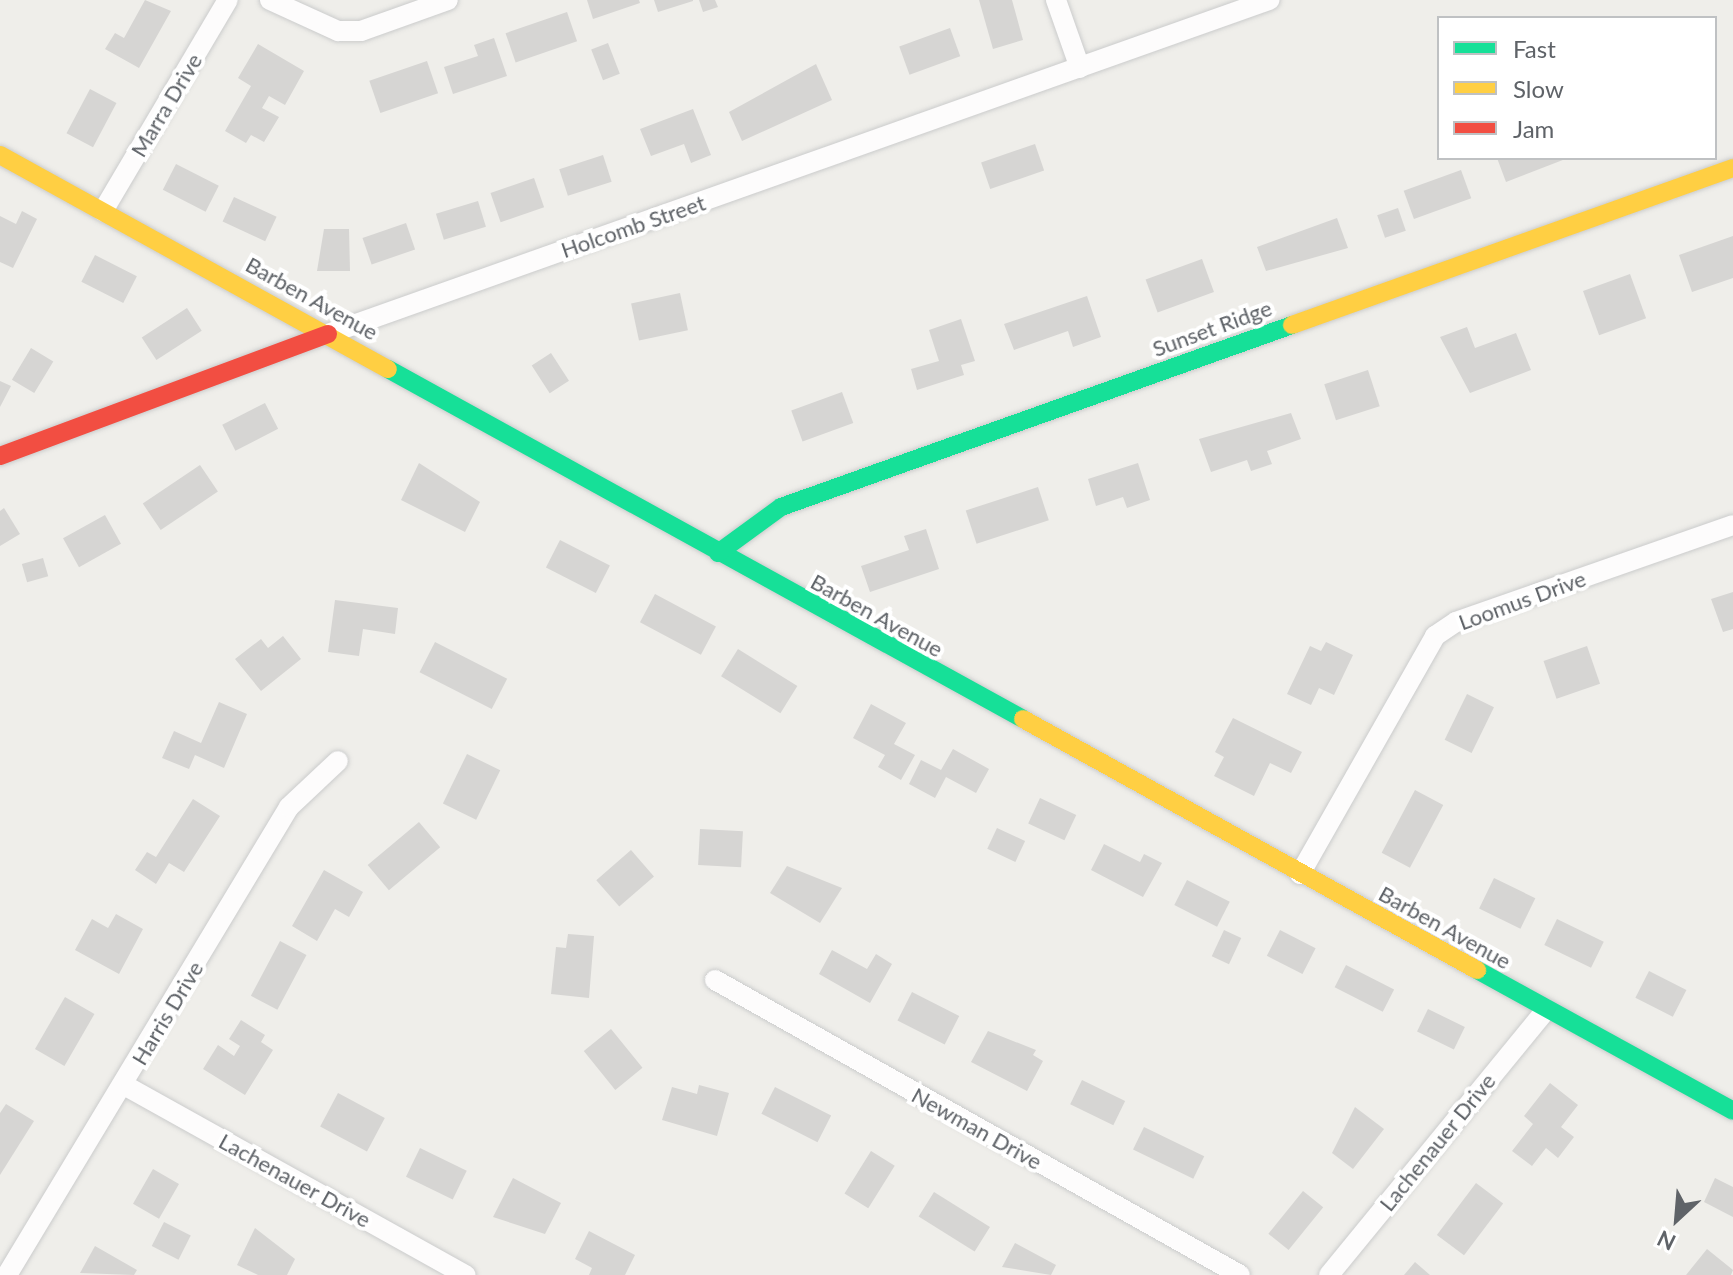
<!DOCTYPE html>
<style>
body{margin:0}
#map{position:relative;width:1733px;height:1275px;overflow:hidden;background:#efeeea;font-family:Lato,sans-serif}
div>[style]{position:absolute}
.building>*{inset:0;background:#d6d5d3;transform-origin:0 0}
.roads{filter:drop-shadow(0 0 2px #cbcccc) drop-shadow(0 0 2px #cbcccc)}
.street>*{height:20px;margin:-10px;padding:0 10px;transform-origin:10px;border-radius:10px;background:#fdfcfc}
.fast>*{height:18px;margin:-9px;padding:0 9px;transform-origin:9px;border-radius:9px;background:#16e098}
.slow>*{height:18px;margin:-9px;padding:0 9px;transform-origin:9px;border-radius:9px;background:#ffcf43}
.jam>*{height:18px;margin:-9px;padding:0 9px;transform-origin:9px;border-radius:9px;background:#f24e42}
span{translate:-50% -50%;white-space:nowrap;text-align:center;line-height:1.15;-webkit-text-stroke:8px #fff;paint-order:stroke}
.street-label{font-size:22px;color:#5f6368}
.legend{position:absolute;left:1437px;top:16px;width:280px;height:144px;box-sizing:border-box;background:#fff;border:2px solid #bfc1c3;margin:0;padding:10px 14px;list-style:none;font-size:24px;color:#5f6368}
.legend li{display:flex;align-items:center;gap:16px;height:40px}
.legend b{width:40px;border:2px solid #bfc1c3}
.north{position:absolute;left:1637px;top:1179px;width:80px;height:80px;-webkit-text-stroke:6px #fff;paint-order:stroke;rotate:206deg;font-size:22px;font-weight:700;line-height:32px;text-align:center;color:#5f6368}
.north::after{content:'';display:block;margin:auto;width:28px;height:36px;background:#5f6368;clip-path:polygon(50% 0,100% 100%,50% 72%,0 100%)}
</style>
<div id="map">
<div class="building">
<div style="clip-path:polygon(145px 0,171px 11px,139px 68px,105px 49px,115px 33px,124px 38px)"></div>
<div style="clip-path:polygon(587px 0,639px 0,640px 3px,593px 19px)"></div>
<div style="clip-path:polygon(654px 0,693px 0,693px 1px,658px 12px)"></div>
<div style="clip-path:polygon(699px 0,715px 0,718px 7px,703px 12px)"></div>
<div style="clip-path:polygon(979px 0,1012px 0,1023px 40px,993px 49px)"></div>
<div style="left:567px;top:12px;width:31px;height:65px;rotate:71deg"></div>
<div style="left:950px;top:28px;width:30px;height:54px;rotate:70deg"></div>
<div style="clip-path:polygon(494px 38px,507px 76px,453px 94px,444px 67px,478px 56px,474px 45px)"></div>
<div style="left:608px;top:43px;width:33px;height:18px;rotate:69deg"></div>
<div style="clip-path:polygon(258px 44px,304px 71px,285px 105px,269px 96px,262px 108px,279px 117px,264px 142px,251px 135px,246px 143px,225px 131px,251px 86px,238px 78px)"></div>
<div style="left:427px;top:61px;width:34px;height:61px;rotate:71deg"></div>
<div style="clip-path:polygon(816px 64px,832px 100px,742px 141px,729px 112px)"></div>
<div style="left:90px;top:89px;width:30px;height:50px;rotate:28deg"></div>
<div style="clip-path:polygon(693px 109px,711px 155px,691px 163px,684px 144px,651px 156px,640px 129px)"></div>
<div style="left:1035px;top:144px;width:28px;height:57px;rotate:71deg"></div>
<div style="left:603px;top:155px;width:28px;height:46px;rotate:72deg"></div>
<div style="clip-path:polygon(1497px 158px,1568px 158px,1506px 182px)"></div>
<div style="left:176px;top:164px;width:48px;height:29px;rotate:27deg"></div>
<div style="left:1461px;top:170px;width:30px;height:61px;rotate:70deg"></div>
<div style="left:534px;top:178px;width:31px;height:46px;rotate:71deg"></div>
<div style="left:234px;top:197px;width:47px;height:27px;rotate:25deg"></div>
<div style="left:478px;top:201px;width:27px;height:44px;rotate:73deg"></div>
<div style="left:1398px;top:208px;width:24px;height:22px;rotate:71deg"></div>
<div style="clip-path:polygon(22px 211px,37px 219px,13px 268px,0 262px,0 216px,16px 224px)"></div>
<div style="clip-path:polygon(1337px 218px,1348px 248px,1266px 271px,1257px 247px)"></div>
<div style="left:406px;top:223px;width:28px;height:46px;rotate:71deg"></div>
<div style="clip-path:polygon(324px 229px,349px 229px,350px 271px,317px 271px)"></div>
<div style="clip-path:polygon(1733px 236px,1733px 278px,1692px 292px,1679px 255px)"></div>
<div style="left:95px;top:255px;width:47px;height:30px;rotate:27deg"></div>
<div style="left:1202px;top:259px;width:35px;height:60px;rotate:70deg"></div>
<div style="left:1630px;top:274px;width:47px;height:50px;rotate:70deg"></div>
<div style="left:680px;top:293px;width:38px;height:50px;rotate:78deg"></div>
<div style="clip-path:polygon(1087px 296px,1101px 337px,1073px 347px,1068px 331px,1014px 350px,1004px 324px)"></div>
<div style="left:187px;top:308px;width:27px;height:54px;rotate:57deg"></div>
<div style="clip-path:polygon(961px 319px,975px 361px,961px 365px,964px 375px,917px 390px,911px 369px,939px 361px,929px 330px)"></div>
<div style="clip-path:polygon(1467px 327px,1475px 348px,1516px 333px,1531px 370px,1470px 393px,1440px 337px)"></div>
<div style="left:31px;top:348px;width:26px;height:37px;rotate:31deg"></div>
<div style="left:551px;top:353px;width:33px;height:23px;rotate:57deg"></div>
<div style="left:1368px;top:370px;width:38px;height:46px;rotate:72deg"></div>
<div style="clip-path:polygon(0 381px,11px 386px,0 407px)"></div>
<div style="left:842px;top:392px;width:33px;height:54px;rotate:70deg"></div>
<div style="left:265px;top:403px;width:29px;height:48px;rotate:63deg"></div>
<div style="clip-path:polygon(1291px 413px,1301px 439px,1267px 451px,1272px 464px,1251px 471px,1247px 460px,1211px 472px,1199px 439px)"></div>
<div style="clip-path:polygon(419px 463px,480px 502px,465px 532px,401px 500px)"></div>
<div style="clip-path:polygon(1138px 463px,1150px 500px,1127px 508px,1123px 497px,1096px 506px,1088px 479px)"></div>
<div style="left:200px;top:465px;width:32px;height:69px;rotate:56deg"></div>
<div style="left:1038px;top:487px;width:35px;height:76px;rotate:72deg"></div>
<div style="clip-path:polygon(4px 508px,20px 534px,0 546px,0 511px)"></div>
<div style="left:105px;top:515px;width:33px;height:48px;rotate:61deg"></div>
<div style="clip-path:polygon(926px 529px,939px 569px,870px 592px,861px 566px,909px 550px,904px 536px)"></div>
<div style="left:560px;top:540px;width:56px;height:31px;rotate:27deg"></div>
<div style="left:43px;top:558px;width:19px;height:22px;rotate:74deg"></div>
<div style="clip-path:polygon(1733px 592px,1733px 629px,1723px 632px,1711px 599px)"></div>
<div style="left:655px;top:594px;width:69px;height:32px;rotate:28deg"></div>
<div style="clip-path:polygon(335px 600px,398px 608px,395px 634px,363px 629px,359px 656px,328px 652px)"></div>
<div style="clip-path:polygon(283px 636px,301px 659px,261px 691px,235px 659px,261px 639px,268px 648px)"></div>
<div style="left:435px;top:642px;width:81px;height:34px;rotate:27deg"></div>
<div style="clip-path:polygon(1326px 642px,1353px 655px,1334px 695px,1319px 688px,1311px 705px,1287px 694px,1310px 646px,1321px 651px)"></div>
<div style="left:1587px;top:646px;width:40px;height:46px;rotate:71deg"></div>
<div style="left:738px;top:649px;width:70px;height:32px;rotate:32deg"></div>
<div style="left:1467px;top:694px;width:30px;height:51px;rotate:26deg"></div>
<div style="clip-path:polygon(219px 702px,247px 714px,224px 768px,195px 755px,189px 769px,162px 758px,174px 731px,201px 743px)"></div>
<div style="clip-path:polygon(871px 704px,906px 723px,894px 744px,915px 755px,901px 780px,878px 767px,885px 755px,853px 738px)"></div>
<div style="clip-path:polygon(1233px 718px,1302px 752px,1291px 773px,1270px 763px,1254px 796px,1214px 776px,1224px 757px,1215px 752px)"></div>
<div style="clip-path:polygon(953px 749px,989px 769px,976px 793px,946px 777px,935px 798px,909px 784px,921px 760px,941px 770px)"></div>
<div style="left:467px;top:754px;width:37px;height:55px;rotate:26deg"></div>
<div style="left:1415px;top:790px;width:32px;height:71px;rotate:28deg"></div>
<div style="left:1040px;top:798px;width:40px;height:28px;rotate:25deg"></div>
<div style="clip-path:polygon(193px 799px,220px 816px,184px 872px,169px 863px,156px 884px,135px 870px,147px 852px,156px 857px)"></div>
<div style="left:419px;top:822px;width:33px;height:67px;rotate:50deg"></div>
<div style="left:997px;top:828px;width:31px;height:23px;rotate:25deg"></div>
<div style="left:700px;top:829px;width:43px;height:36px;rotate:3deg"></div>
<div style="clip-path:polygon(1104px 844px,1140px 862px,1144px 854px,1162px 863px,1143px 897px,1091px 870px)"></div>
<div style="left:631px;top:850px;width:35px;height:46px;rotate:49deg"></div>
<div style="clip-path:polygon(787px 866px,842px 888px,820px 923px,770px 893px)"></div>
<div style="clip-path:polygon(324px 870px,363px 892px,349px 917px,335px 909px,317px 941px,292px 926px)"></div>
<div style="left:1494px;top:878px;width:46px;height:34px;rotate:26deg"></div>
<div style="left:1187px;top:880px;width:48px;height:28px;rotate:27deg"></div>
<div style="clip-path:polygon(116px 914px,143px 929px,119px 974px,75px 950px,92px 919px,108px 928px)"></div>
<div style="left:1557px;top:919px;width:52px;height:29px;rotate:26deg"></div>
<div style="left:1224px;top:930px;width:19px;height:29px;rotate:25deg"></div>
<div style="left:1280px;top:930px;width:40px;height:29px;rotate:27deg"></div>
<div style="clip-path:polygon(568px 934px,594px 936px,589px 998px,551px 994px,556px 947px,566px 948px)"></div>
<div style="left:280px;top:941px;width:30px;height:62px;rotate:28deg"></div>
<div style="clip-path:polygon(832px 950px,867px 969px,876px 954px,892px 964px,870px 1003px,819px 974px)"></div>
<div style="left:1346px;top:965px;width:54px;height:25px;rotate:27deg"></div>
<div style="left:1649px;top:971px;width:42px;height:30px;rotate:27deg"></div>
<div style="left:912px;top:992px;width:53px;height:32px;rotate:27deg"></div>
<div style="left:65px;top:997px;width:34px;height:60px;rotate:30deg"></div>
<div style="left:1428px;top:1009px;width:41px;height:25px;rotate:26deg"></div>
<div style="clip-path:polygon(241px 1020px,265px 1035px,261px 1042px,273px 1050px,245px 1095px,203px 1069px,218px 1045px,234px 1056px,240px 1046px,229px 1039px)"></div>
<div style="left:611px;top:1029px;width:50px;height:35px;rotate:51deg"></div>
<div style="clip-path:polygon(988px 1031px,1036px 1050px,1033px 1055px,1043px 1061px,1027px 1091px,971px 1062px)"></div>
<div style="left:1082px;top:1080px;width:48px;height:27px;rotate:26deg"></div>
<div style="clip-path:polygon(1550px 1083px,1578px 1105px,1561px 1127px,1574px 1137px,1558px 1158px,1546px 1148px,1532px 1166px,1512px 1151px,1533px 1124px,1524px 1116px)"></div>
<div style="clip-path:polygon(699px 1085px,729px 1093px,717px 1136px,662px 1120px,672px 1087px,697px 1094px)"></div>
<div style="left:775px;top:1087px;width:63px;height:30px;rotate:27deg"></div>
<div style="left:338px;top:1093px;width:53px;height:38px;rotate:28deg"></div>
<div style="clip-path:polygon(6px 1104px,34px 1121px,0 1175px,0 1113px)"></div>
<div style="clip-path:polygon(1355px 1107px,1384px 1129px,1353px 1169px,1332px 1153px)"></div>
<div style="left:1144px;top:1127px;width:67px;height:25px;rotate:26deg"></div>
<div style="left:420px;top:1148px;width:52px;height:32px;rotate:26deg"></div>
<div style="left:871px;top:1151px;width:28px;height:50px;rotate:32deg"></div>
<div style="left:153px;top:1169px;width:30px;height:40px;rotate:30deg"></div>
<div style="clip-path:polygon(513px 1178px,561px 1203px,545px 1234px,493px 1217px)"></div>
<div style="clip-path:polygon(1715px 1178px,1733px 1187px,1733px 1217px,1704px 1202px)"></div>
<div style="left:1476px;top:1183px;width:34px;height:65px;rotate:37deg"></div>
<div style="left:1303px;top:1191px;width:26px;height:55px;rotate:39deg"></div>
<div style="left:934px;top:1192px;width:66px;height:29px;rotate:32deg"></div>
<div style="left:164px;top:1222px;width:30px;height:27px;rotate:27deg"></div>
<div style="clip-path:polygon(255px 1228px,295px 1259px,287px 1275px,258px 1275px,237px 1265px)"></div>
<div style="clip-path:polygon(589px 1231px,635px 1255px,625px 1275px,589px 1275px,592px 1268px,575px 1259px)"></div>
<div style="clip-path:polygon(1015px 1243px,1056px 1265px,1051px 1275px,1002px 1267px)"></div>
<div style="clip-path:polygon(95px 1246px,137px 1270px,134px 1275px,80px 1273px)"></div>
<div style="clip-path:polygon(1707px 1249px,1733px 1270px,1731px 1275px,1686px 1275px)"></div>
<div style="clip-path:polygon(1415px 1262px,1430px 1275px,1404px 1275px)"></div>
</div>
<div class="roads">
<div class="street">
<div style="left:270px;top:0;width:75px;rotate:24.5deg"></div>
<div style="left:338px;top:31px;width:23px"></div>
<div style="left:361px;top:31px;width:92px;rotate:-19.6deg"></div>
<div style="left:1056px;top:0;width:72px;rotate:70.6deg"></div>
<div style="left:103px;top:211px;width:245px;rotate:-59.4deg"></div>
<div style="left:328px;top:334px;width:999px;rotate:-19.54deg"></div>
<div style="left:1300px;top:874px;width:274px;rotate:-60.4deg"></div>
<div style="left:1435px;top:636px;width:25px;rotate:-34deg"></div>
<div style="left:1456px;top:622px;width:293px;rotate:-19.3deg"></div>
<div style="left:715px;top:980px;width:602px;rotate:29.33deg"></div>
<div style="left:124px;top:1085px;width:391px;rotate:29.1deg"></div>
<div style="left:7px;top:1275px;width:546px;rotate:-58.93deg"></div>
<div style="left:289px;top:807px;width:67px;rotate:-43.2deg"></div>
<div style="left:1329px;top:1275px;width:343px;rotate:-50.7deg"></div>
</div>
<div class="fast">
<div style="left:388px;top:369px;width:725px;rotate:28.86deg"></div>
<div style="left:718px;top:553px;width:78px;rotate:-36.1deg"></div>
<div style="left:781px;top:507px;width:542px;rotate:-19.6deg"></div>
<div style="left:1477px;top:970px;width:292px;rotate:28.8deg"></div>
</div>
<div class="slow">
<div style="left:0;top:155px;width:443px;rotate:28.9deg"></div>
<div style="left:1292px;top:325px;width:468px;rotate:-19.6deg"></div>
<div style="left:1023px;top:719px;width:519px;rotate:28.94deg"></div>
</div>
<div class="jam">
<div style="left:0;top:456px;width:350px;rotate:-20.4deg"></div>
</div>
</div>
<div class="street-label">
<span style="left:166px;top:105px;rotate:-59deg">Marra Drive</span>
<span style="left:633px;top:226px;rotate:-19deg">Holcomb Street</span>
<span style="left:312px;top:298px;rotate:29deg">Barben Avenue</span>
<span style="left:1212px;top:328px;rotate:-20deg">Sunset Ridge</span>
<span style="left:1522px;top:600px;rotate:-20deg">Loomus Drive</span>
<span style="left:877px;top:615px;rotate:29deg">Barben Avenue</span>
<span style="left:1445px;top:927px;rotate:29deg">Barben Avenue</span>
<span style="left:167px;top:1013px;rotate:-59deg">Harris Drive</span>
<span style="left:977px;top:1128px;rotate:29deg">Newman Drive</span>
<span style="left:1437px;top:1142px;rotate:-51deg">Lachenauer Drive</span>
<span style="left:295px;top:1180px;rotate:29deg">Lachenauer Drive</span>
</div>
<ul class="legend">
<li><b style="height:10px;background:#16e098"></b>Fast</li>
<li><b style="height:10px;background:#ffcf43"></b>Slow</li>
<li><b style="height:10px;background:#f24e42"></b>Jam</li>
</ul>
<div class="north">N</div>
</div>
